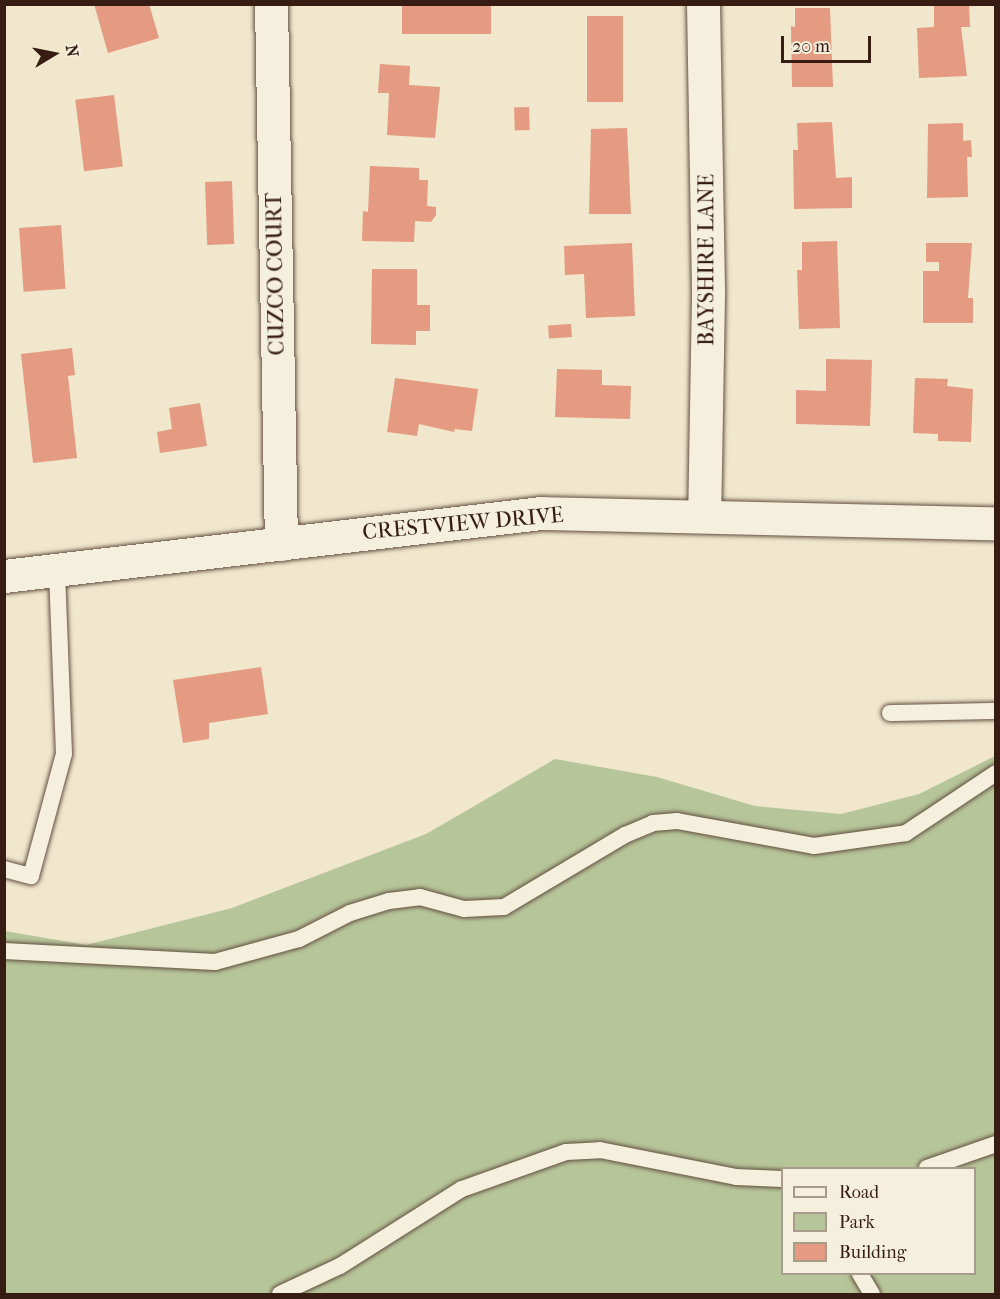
<!DOCTYPE html>
<style>
body{margin:0}
#map{position:relative;width:1000px;height:1299px;overflow:hidden;background:#f0e7cd;font-family:"IM FELL French Canon",serif}
div>[style]{position:absolute}
.green>*{inset:0;background:#b7c69a}
.building>*{inset:0;background:#e49b81;transform-origin:0 0}
.roads{filter:drop-shadow(0 0 2px #644f41) drop-shadow(0 0 2px #644f41)}
.lane>*{height:16px;margin:-8px;padding:0 8px;transform-origin:8px;border-radius:8px;background:#f5efde}
.street>*{height:33px;margin:-16.5px;padding:0 16.5px;transform-origin:16.5px;border-radius:16.5px;background:#f5efde}
.secondary>*{height:33px;margin:-16.5px;padding:0 16.5px;transform-origin:16.5px;border-radius:16.5px;background:#f5efde}
span{translate:-50% -50%;white-space:nowrap;text-align:center;line-height:1.15;-webkit-text-stroke:4.5px #f5efde;paint-order:stroke}
.street-label{font-size:22px;color:#361c12}
.frame{position:absolute;inset:0;border:6px solid #361c12;pointer-events:none}
.legend{position:absolute;left:781px;top:1167px;width:195px;height:108px;box-sizing:border-box;background:#f5efde;border:2px solid #a99b8c;margin:0;padding:8px 10px;list-style:none;font-size:18px;color:#361c12}
.legend li{display:flex;align-items:center;gap:12px;height:30px}
.legend b{width:30px;border:2px solid #a99b8c}
.north{position:absolute;left:24px;top:24px;width:60px;height:60px;-webkit-text-stroke:4px #f5efde;paint-order:stroke;rotate:80deg;font-size:16px;font-weight:700;line-height:24px;text-align:center;color:#361c12}
.north::after{content:'';display:block;margin:auto;width:21px;height:27px;background:#361c12;clip-path:polygon(50% 0,100% 100%,50% 72%,0 100%)}
.scale{position:absolute;left:781px;top:36px;width:90px;height:27px;box-sizing:border-box;border:3px solid #361c12;border-top:0;padding-left:8px;font-size:18px;line-height:21px;white-space:nowrap;color:#361c12;-webkit-text-stroke:4px #f5efde;paint-order:stroke}
</style>
<div id="map">
<div class="green">
<div style="clip-path:polygon(evenodd,995px 756px,995px 1294px,5px 1294px,5px 931px,86px 945px,232px 908px,426px 834px,555px 759px,657px 777px,755px 806px,841px 814px,919px 794px,995px 756px,782px 1168px,974px 1168px,974px 1274px,782px 1274px,782px 1168px)"></div>
</div>
<div class="building">
<div style="clip-path:polygon(94px 4px,149px 4px,159px 38px,108px 53px)"></div>
<div style="left:402px;top:4px;width:89px;height:30px"></div>
<div style="clip-path:polygon(934px 4px,969px 4px,970px 27px,961px 27px,967px 76px,919px 78px,917px 28px,934px 27px)"></div>
<div style="clip-path:polygon(795px 8px,830px 8px,833px 87px,792px 87px,791px 26px,795px 27px)"></div>
<div style="left:587px;top:16px;width:36px;height:86px"></div>
<div style="clip-path:polygon(380px 64px,410px 66px,409px 85px,440px 87px,435px 138px,387px 135px,389px 93px,378px 93px)"></div>
<div style="left:114px;top:95px;width:72px;height:39px;rotate:83deg"></div>
<div style="left:529px;top:107px;width:23px;height:15px;rotate:88deg"></div>
<div style="clip-path:polygon(832px 122px,836px 178px,852px 177px,852px 208px,794px 209px,793px 150px,798px 150px,797px 123px)"></div>
<div style="clip-path:polygon(963px 123px,963px 141px,971px 140px,972px 157px,967px 157px,968px 197px,927px 198px,928px 124px)"></div>
<div style="clip-path:polygon(627px 128px,631px 214px,589px 214px,591px 129px)"></div>
<div style="clip-path:polygon(370px 166px,419px 168px,419px 180px,428px 180px,427px 206px,436px 207px,436px 215px,431px 222px,415px 221px,414px 242px,362px 241px,363px 211px,368px 212px)"></div>
<div style="left:232px;top:181px;width:63px;height:27px;rotate:88deg"></div>
<div style="left:61px;top:225px;width:64px;height:42px;rotate:86deg"></div>
<div style="clip-path:polygon(837px 241px,840px 328px,799px 329px,797px 270px,802px 270px,802px 242px)"></div>
<div style="clip-path:polygon(632px 243px,635px 316px,586px 318px,584px 274px,565px 275px,564px 246px)"></div>
<div style="clip-path:polygon(926px 243px,972px 243px,968px 298px,973px 298px,973px 323px,923px 323px,923px 271px,939px 271px,939px 262px,926px 262px)"></div>
<div style="clip-path:polygon(372px 269px,417px 269px,417px 305px,430px 305px,430px 331px,416px 331px,416px 345px,371px 344px)"></div>
<div style="left:571px;top:324px;width:13px;height:23px;rotate:86deg"></div>
<div style="clip-path:polygon(72px 348px,75px 375px,68px 376px,77px 458px,33px 463px,21px 354px)"></div>
<div style="clip-path:polygon(826px 359px,872px 360px,870px 426px,796px 424px,796px 390px,826px 391px)"></div>
<div style="clip-path:polygon(557px 369px,602px 370px,602px 385px,631px 386px,630px 419px,555px 417px)"></div>
<div style="clip-path:polygon(395px 378px,478px 389px,472px 431px,455px 429px,454px 432px,419px 424px,417px 436px,387px 432px)"></div>
<div style="clip-path:polygon(915px 378px,948px 379px,947px 386px,973px 389px,971px 442px,938px 441px,938px 434px,913px 433px)"></div>
<div style="clip-path:polygon(200px 403px,207px 446px,160px 453px,157px 432px,172px 429px,169px 408px)"></div>
<div style="clip-path:polygon(261px 667px,268px 714px,209px 723px,209px 739px,183px 743px,173px 680px)"></div>
</div>
<div class="roads">
<div class="lane">
<div style="left:890px;top:713px;width:106px;rotate:-1.1deg"></div>
<div style="left:4px;top:869px;width:28px;rotate:15deg"></div>
<div style="left:31px;top:876px;width:126px;rotate:-74.9deg"></div>
<div style="left:64px;top:754px;width:184px;rotate:-92.2deg"></div>
<div style="left:4px;top:951px;width:211px;rotate:3deg"></div>
<div style="left:215px;top:962px;width:87px;rotate:-15.3deg"></div>
<div style="left:299px;top:939px;width:57px;rotate:-27deg"></div>
<div style="left:350px;top:913px;width:41px;rotate:-17.1deg"></div>
<div style="left:389px;top:901px;width:31px;rotate:-7deg"></div>
<div style="left:420px;top:897px;width:46px;rotate:15.3deg"></div>
<div style="left:464px;top:909px;width:40px;rotate:-2.9deg"></div>
<div style="left:504px;top:907px;width:141px;rotate:-30.8deg"></div>
<div style="left:625px;top:835px;width:30px;rotate:-23deg"></div>
<div style="left:653px;top:823px;width:24px;rotate:-5deg"></div>
<div style="left:677px;top:821px;width:139px;rotate:10.3deg"></div>
<div style="left:814px;top:846px;width:93px;rotate:-8deg"></div>
<div style="left:906px;top:833px;width:108px;rotate:-33.7deg"></div>
<div style="left:927px;top:1168px;width:73px;rotate:-19.2deg"></div>
<div style="left:860px;top:1274px;width:23px;rotate:59deg"></div>
<div style="left:280px;top:1294px;width:66px;rotate:-25deg"></div>
<div style="left:340px;top:1266px;width:144px;rotate:-32.3deg"></div>
<div style="left:462px;top:1189px;width:110px;rotate:-19.6deg"></div>
<div style="left:566px;top:1152px;width:34px;rotate:-3deg"></div>
<div style="left:600px;top:1150px;width:139px;rotate:11.2deg"></div>
<div style="left:736px;top:1177px;width:46px;rotate:2.5deg"></div>
</div>
<div class="street">
<div style="left:271px;top:4px;width:540px;rotate:88.94deg"></div>
<div style="left:703px;top:4px;width:291px;rotate:89deg"></div>
<div style="left:708px;top:295px;width:220px;rotate:91deg"></div>
</div>
<div class="secondary">
<div style="left:4px;top:576px;width:541px;rotate:-6.69deg"></div>
<div style="left:541px;top:513px;width:455px;rotate:1.3deg"></div>
</div>
</div>
<div class="street-label">
<span style="left:707px;top:260px;rotate:-90deg">BAYSHIRE LANE</span>
<span style="left:276px;top:274px;rotate:-91deg">CUZCO COURT</span>
<span style="left:463px;top:524px;rotate:-5deg">CRESTVIEW DRIVE</span>
</div>
<div class="frame"></div>
<ul class="legend">
<li><b style="height:8px;background:#f5efde"></b>Road</li>
<li><b style="height:16px;background:#b7c69a"></b>Park</li>
<li><b style="height:16px;background:#e49b81"></b>Building</li>
</ul>
<div class="north">N</div>
<div class="scale">20 m</div>
</div>
